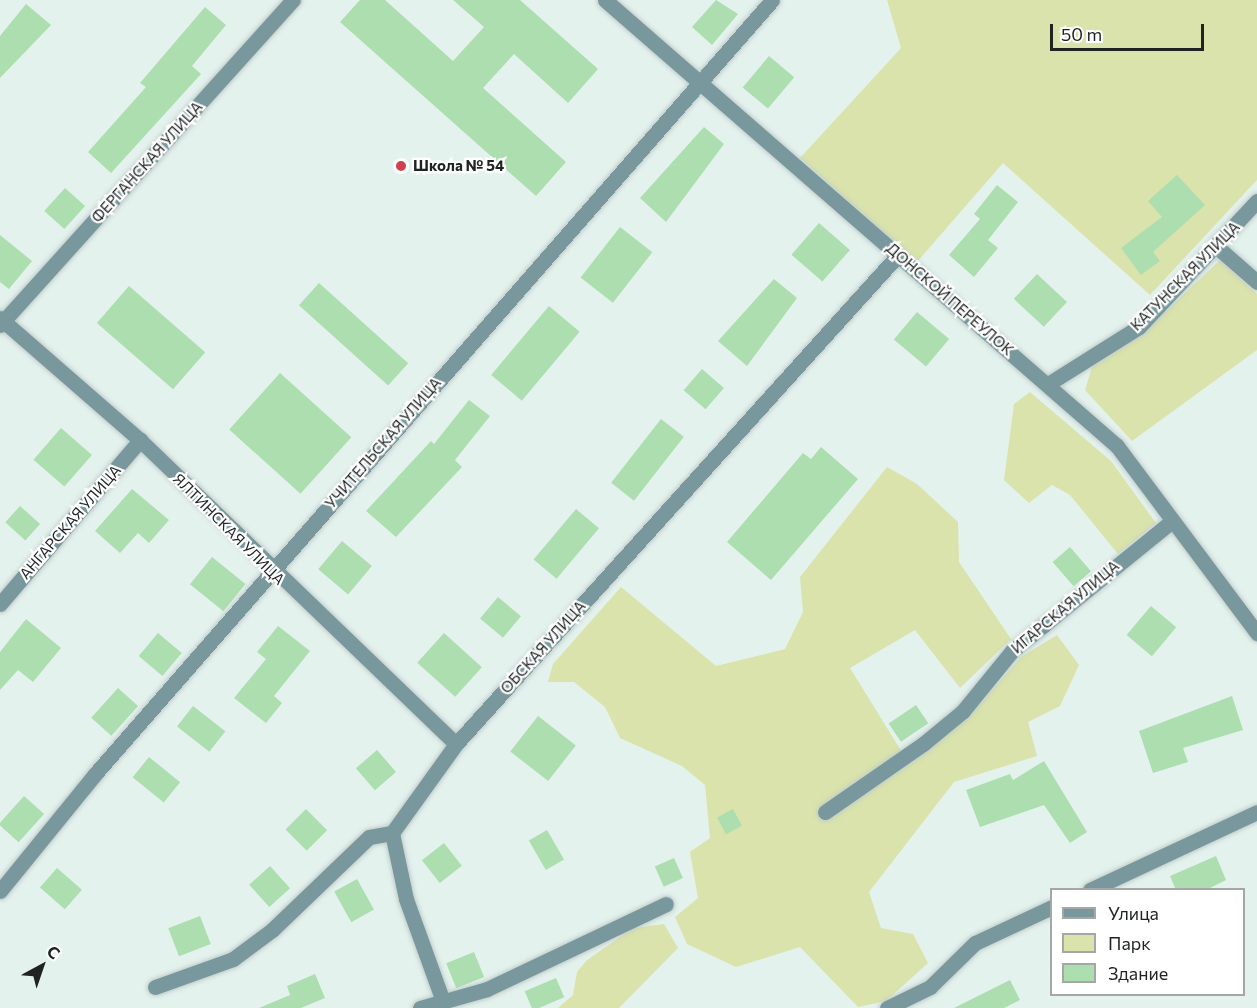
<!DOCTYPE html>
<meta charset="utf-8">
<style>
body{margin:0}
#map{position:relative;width:1257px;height:1008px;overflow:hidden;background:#e4f2ee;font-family:Commissioner,sans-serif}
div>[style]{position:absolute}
.green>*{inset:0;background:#dae3ab}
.building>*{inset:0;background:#acdeaf;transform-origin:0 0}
.roads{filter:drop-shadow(0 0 2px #c1cdc9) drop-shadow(0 0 2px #c1cdc9)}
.street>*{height:15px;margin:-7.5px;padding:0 7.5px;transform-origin:7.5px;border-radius:7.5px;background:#78989e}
.dots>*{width:16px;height:16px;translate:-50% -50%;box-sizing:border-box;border:3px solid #fff;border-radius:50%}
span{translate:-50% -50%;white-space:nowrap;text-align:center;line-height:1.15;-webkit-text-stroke:4.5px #fff;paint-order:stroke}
.street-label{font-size:15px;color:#1f2422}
.poi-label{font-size:15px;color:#1f2422;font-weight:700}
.left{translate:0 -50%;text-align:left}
.legend{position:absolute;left:1050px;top:888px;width:195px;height:108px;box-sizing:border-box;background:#fff;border:2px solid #a5a7a7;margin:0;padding:8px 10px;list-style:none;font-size:18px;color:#1f2422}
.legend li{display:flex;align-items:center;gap:12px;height:30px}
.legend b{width:30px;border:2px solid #a5a7a7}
.north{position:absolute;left:12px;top:936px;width:60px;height:60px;-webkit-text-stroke:4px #fff;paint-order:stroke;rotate:40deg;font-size:16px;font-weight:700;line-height:24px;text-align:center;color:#1f2422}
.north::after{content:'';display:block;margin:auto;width:21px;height:27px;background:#1f2422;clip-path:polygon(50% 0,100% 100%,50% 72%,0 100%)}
.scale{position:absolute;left:1050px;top:24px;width:154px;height:27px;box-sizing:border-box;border:3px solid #1f2422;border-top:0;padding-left:8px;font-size:18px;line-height:21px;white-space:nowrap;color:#1f2422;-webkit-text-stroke:4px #fff;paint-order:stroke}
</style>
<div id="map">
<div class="green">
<div style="clip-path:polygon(887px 0,1257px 0,1257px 180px,1150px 295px,1003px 163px,917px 262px,800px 158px,901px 48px)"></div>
<div style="clip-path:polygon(1220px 260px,1257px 294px,1257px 350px,1132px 441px,1085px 390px,1092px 367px,1143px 333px)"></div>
<div style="clip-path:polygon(1030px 392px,1111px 461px,1156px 523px,1118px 554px,1070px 495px,1052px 485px,1029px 503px,1004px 480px,1014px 404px)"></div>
<div style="clip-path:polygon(887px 467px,917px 484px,958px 522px,959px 562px,1011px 639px,960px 688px,915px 630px,850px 668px,908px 762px,973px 712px,1021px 657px,1057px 635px,1079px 665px,1060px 706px,1028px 722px,1037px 756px,954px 782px,869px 892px,881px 928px,913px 934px,928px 963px,886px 1001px,858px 1007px,800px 947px,736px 967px,687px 944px,675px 917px,698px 898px,690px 852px,710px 838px,705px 785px,682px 766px,620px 738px,605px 707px,574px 682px,548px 682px,553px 664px,621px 587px,716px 666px,785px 649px,803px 612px,800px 577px)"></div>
<div style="clip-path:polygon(664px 924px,678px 948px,619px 1008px,558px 1008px,573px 995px,577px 972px,587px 960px,633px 928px)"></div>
</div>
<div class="building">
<div style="clip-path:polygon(360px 0,385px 0,453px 61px,484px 27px,453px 0,520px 0,598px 69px,568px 103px,514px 54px,483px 88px,566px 162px,536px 196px,340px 22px)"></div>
<div style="clip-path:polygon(716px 0,738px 14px,712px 45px,692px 27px)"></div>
<div style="clip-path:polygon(26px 4px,51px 25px,0 78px,0 36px)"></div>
<div style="clip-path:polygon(205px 7px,226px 25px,192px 66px,201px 74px,111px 173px,88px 152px,146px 87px,140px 83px)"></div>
<div style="left:769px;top:56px;width:33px;height:41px;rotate:40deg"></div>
<div style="clip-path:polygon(704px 127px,724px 144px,666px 222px,640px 198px)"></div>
<div style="clip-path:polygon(1177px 175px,1205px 205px,1153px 252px,1160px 261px,1141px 275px,1121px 248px,1162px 217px,1148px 201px)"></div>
<div style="clip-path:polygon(997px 185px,1018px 202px,988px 240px,998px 248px,974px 277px,949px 255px,980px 219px,974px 214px)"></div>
<div style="left:65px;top:188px;width:27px;height:31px;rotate:42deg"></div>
<div style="left:819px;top:223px;width:41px;height:42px;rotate:41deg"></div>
<div style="left:620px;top:227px;width:41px;height:64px;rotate:38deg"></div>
<div style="clip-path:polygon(0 235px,32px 261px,9px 289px,0 282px)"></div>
<div style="left:1037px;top:274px;width:41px;height:34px;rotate:43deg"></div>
<div style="clip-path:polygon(774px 279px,797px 298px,747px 366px,718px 341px)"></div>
<div style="left:319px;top:283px;width:120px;height:30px;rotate:42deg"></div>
<div style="left:129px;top:286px;width:101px;height:49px;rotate:41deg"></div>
<div style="left:549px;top:306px;width:40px;height:90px;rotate:40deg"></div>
<div style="left:917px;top:312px;width:42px;height:36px;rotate:40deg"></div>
<div style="left:702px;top:369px;width:29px;height:28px;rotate:41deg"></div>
<div style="left:280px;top:373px;width:96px;height:76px;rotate:42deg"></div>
<div style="clip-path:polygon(469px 400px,490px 416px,455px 460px,462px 467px,396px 537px,366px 511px,431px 441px,434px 444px)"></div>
<div style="left:661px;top:419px;width:29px;height:81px;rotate:38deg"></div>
<div style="left:61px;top:428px;width:41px;height:42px;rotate:41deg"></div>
<div style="clip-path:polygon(821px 447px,858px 479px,771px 580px,727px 542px,803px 453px,811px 459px)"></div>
<div style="clip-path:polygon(132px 489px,169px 520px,149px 543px,138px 533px,120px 553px,95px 531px)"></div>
<div style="left:20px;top:506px;width:27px;height:22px;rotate:42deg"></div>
<div style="left:576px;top:509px;width:30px;height:66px;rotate:40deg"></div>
<div style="left:342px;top:541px;width:39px;height:37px;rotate:40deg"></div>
<div style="left:1070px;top:547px;width:32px;height:23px;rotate:49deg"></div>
<div style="left:212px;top:557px;width:43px;height:35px;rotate:39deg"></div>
<div style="left:498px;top:597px;width:30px;height:28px;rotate:40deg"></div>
<div style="left:1151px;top:606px;width:33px;height:38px;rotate:40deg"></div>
<div style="clip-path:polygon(26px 619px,61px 648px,33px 682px,18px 670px,0 690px,0 652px)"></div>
<div style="clip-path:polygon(278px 626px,310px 651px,274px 696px,282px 703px,266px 723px,234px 698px,266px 659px,257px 652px)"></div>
<div style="left:158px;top:633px;width:31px;height:30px;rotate:40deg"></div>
<div style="left:444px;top:633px;width:51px;height:40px;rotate:42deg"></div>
<div style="left:118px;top:688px;width:27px;height:40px;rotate:42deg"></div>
<div style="clip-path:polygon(1232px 696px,1243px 730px,1183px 748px,1188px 762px,1153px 773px,1139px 731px)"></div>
<div style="left:916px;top:705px;width:22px;height:33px;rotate:56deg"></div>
<div style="left:193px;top:706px;width:41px;height:26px;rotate:38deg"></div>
<div style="left:538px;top:716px;width:48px;height:45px;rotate:38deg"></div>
<div style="left:377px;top:750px;width:29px;height:28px;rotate:49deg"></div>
<div style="left:149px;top:757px;width:40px;height:26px;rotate:39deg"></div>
<div style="clip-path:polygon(1044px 761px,1087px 832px,1070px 843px,1044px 805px,980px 827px,966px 790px,1010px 774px,1013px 780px)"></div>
<div style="left:24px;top:796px;width:27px;height:38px;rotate:42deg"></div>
<div style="left:306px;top:809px;width:30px;height:29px;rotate:45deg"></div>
<div style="left:733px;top:809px;width:19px;height:18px;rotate:62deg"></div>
<div style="left:547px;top:830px;width:34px;height:21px;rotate:60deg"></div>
<div style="left:444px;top:843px;width:29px;height:28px;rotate:52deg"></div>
<div style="clip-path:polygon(1216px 856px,1226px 880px,1206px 890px,1176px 890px,1170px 876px)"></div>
<div style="left:674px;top:858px;width:22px;height:21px;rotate:66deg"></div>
<div style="left:270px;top:866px;width:30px;height:28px;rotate:48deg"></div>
<div style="left:57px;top:868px;width:33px;height:26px;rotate:41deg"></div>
<div style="left:357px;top:879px;width:35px;height:26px;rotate:61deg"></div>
<div style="left:200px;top:916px;width:30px;height:34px;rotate:69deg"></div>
<div style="left:474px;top:952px;width:27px;height:30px;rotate:68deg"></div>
<div style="clip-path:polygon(315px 974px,325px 998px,301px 1008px,259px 1008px,290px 995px,287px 986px)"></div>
<div style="left:556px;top:978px;width:21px;height:34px;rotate:67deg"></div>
<div style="clip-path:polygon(1010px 980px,1020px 1000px,1004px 1008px,954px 1008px)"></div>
</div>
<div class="roads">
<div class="street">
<div style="left:605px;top:0;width:679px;rotate:41.06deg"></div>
<div style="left:1117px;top:446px;width:234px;rotate:53.2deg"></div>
<div style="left:1217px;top:247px;width:53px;rotate:41.2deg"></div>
<div style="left:0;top:318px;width:186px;rotate:41.1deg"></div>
<div style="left:140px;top:440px;width:438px;rotate:43.9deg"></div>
<div style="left:0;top:325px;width:438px;rotate:-48deg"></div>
<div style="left:1048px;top:384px;width:107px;rotate:-32.1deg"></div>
<div style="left:1139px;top:327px;width:173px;rotate:-46.9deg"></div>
<div style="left:0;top:604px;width:216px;rotate:-49.5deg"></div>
<div style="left:825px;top:812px;width:119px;rotate:-34.8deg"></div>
<div style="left:923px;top:744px;width:52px;rotate:-39.5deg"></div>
<div style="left:963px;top:711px;width:77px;rotate:-50.8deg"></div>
<div style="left:1012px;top:651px;width:206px;rotate:-39.1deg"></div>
<div style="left:392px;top:833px;width:67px;rotate:78deg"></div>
<div style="left:406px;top:899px;width:109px;rotate:70.1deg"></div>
<div style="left:1090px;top:890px;width:184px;rotate:-25deg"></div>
<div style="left:0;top:891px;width:151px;rotate:-50.9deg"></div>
<div style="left:95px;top:774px;width:1028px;rotate:-48.82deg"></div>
<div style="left:155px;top:987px;width:83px;rotate:-19.7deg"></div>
<div style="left:233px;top:959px;width:49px;rotate:-36.6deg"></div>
<div style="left:272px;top:930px;width:134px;rotate:-43.8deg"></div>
<div style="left:369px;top:837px;width:23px;rotate:-10deg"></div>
<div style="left:392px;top:833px;width:110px;rotate:-54.3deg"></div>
<div style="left:456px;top:744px;width:659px;rotate:-47.89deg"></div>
<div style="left:420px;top:1008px;width:70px;rotate:-15.8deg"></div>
<div style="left:487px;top:989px;width:198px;rotate:-25.4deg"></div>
<div style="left:887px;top:1008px;width:48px;rotate:-26deg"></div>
<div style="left:930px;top:987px;width:63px;rotate:-44.4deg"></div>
<div style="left:975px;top:943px;width:85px;rotate:-25.1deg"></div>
</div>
</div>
<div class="dots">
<div style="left:401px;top:166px;background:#d1404b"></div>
</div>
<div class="street-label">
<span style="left:147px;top:162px;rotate:-48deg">ФЕРГАНСКАЯ УЛИЦА</span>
<span style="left:1185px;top:276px;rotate:-45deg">КАТУНСКАЯ УЛИЦА</span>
<span style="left:950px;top:299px;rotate:41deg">ДОНСКОЙ ПЕРЕУЛОК</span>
<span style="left:383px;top:443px;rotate:-49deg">УЧИТЕЛЬСКАЯ УЛИЦА</span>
<span style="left:70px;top:522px;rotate:-49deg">АНГАРСКАЯ УЛИЦА</span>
<span style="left:229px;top:529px;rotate:45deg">ЯЛТИНСКАЯ УЛИЦА</span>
<span style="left:1065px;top:607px;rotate:-40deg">ИГАРСКАЯ УЛИЦА</span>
<span style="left:543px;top:647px;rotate:-48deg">ОБСКАЯ УЛИЦА</span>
</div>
<div class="poi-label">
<span class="left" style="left:413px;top:166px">Школа № 54</span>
</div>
<ul class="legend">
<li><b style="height:8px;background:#78989e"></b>Улица</li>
<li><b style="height:16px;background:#dae3ab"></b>Парк</li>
<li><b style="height:16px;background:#acdeaf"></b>Здание</li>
</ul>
<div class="north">С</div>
<div class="scale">50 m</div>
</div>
